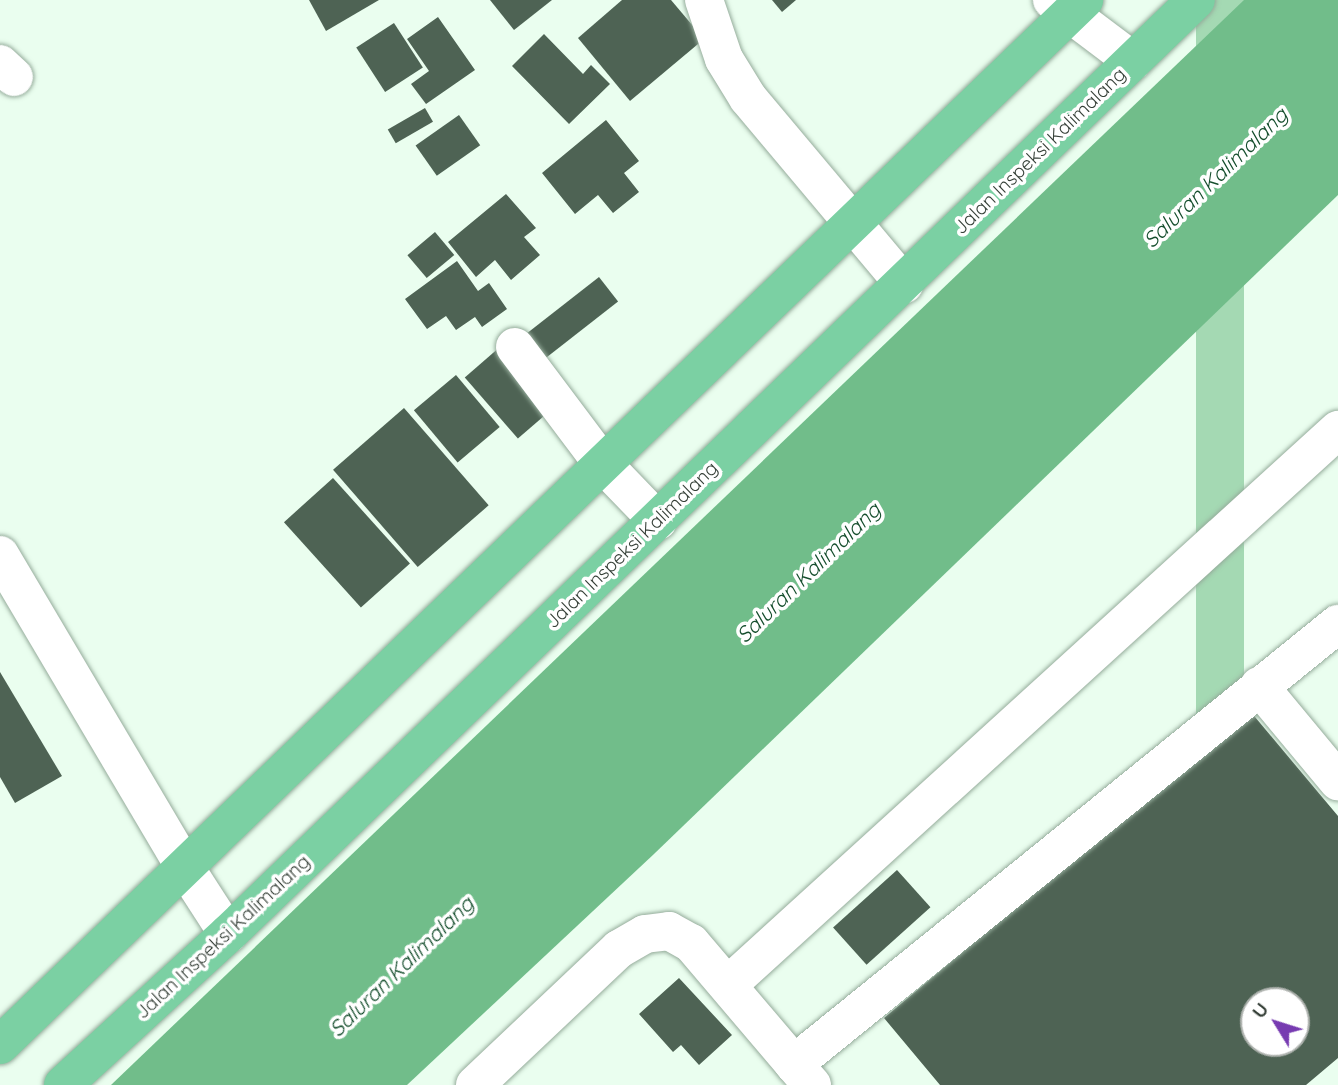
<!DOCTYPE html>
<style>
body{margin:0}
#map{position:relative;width:1338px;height:1085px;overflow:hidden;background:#eafeef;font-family:Quicksand,sans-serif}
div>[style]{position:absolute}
.green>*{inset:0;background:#a4d9b3;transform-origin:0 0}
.water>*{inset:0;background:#71bd8a}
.building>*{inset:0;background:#4e6354;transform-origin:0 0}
.roads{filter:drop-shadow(0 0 2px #95ac9b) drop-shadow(0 0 2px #95ac9b)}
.minor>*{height:38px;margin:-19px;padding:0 19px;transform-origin:19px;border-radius:19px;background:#fff}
.major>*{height:38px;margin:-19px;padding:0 19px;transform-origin:19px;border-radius:19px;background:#7bd0a3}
span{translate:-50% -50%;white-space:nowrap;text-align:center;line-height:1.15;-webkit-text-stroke:7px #fff;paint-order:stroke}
.street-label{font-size:19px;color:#364038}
.water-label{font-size:21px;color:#154e2d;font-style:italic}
.north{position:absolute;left:1240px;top:987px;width:70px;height:70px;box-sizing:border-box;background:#fff;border:2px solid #afb3af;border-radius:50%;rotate:308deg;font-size:19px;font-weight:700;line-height:28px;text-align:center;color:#364038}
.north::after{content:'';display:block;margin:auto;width:24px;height:32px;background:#773bb1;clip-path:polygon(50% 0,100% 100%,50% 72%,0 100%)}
</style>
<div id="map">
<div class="green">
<div style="left:1196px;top:0;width:48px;height:1569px"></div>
</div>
<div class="water">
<div style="clip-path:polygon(1244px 0,1338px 0,1338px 195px,654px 854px,407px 1085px,111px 1085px)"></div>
</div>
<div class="building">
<div style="clip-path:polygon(309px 0,379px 0,326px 31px)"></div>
<div style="clip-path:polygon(490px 0,552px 0,514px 30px)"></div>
<div style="clip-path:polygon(622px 0,671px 0,704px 39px,630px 101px,578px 38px)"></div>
<div style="clip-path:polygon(772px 0,796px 0,782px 12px)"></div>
<div style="clip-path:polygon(438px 17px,475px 70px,426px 104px,411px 84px,429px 71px,407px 39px)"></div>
<div style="left:394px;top:23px;width:53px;height:45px;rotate:57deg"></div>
<div style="clip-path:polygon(544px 34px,583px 74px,591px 65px,610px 84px,569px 124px,512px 66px)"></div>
<div style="left:425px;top:108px;width:16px;height:43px;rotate:60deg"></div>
<div style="left:459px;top:115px;width:37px;height:53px;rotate:55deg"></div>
<div style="clip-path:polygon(606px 120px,639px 161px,624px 173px,639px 192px,613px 213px,598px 195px,575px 214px,542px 173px)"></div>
<div style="clip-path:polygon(506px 194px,536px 228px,524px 237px,540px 255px,511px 280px,495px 260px,476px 277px,448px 242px)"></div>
<div style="left:435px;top:232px;width:30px;height:36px;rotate:50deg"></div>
<div style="clip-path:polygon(457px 261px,478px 291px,489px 283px,507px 309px,482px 327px,475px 317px,456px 330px,446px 316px,427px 329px,405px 299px)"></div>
<div style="left:599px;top:277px;width:31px;height:95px;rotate:52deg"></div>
<div style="left:501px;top:346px;width:81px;height:48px;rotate:49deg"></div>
<div style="left:456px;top:375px;width:68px;height:55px;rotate:50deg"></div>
<div style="left:404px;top:408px;width:129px;height:94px;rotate:49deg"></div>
<div style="left:333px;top:478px;width:115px;height:66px;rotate:48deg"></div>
<div style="clip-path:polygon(0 672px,62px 776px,15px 803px,0 777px)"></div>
<div style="clip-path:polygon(evenodd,1250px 711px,1338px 816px,1338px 1058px,1306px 1085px,940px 1085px,884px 1018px,1250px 711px,1254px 1001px,1296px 1001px,1296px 1043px,1254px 1043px,1254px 1001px)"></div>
<div style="left:897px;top:870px;width:50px;height:86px;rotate:48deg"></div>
<div style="clip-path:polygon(679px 978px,732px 1035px,699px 1065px,681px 1045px,673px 1052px,639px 1014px)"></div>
</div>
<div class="roads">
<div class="minor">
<div style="left:704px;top:0;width:62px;rotate:71.3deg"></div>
<div style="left:724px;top:59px;width:46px;rotate:58.4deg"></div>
<div style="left:748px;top:98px;width:243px;rotate:50deg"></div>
<div style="left:1052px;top:0;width:101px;rotate:37deg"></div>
<div style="left:0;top:64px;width:19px;rotate:43deg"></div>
<div style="left:515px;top:347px;width:146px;rotate:53.1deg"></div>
<div style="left:603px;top:464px;width:79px;rotate:46deg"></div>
<div style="left:0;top:555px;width:361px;rotate:59.4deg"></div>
<div style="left:184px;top:866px;width:81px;rotate:57.1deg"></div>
<div style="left:1259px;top:686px;width:124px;rotate:50.3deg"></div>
<div style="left:728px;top:985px;width:825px;rotate:-42.3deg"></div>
<div style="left:475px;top:1085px;width:198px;rotate:-43.4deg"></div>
<div style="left:619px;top:949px;width:30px;rotate:-30deg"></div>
<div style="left:645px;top:934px;width:24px;rotate:-7deg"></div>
<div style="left:669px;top:931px;width:25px;rotate:29deg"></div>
<div style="left:691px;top:943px;width:159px;rotate:49.6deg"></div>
<div style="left:812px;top:1085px;width:28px;rotate:-131deg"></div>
<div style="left:794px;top:1064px;width:700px;rotate:-38.97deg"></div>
</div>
<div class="major">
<div style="left:0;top:1045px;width:1506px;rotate:-43.95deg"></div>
<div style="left:63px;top:1085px;width:224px;rotate:-42.5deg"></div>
<div style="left:228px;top:934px;width:1345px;rotate:-43.98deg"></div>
</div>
</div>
<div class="street-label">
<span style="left:1040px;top:151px;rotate:-44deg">Jalan Inspeksi Kalimalang</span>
<span style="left:632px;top:545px;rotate:-44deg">Jalan Inspeksi Kalimalang</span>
<span style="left:223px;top:937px;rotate:-43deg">Jalan Inspeksi Kalimalang</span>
</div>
<div class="water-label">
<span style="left:1215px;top:177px;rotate:-44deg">Saluran Kalimalang</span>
<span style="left:808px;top:572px;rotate:-44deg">Saluran Kalimalang</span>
<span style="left:401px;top:966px;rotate:-44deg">Saluran Kalimalang</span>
</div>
<div class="north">U</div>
</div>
